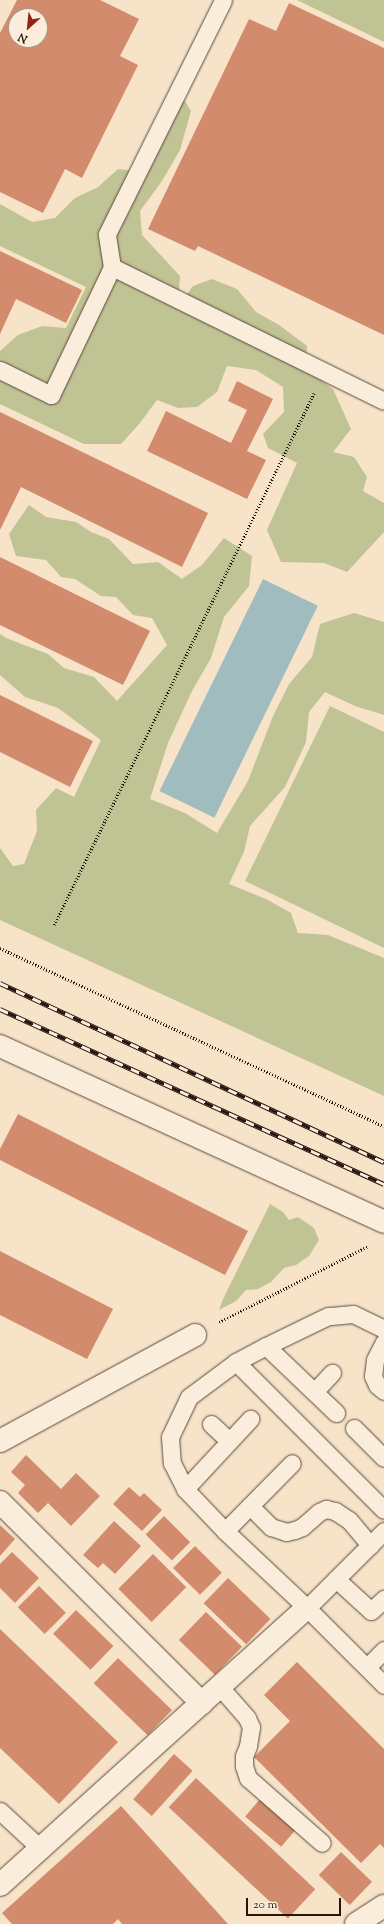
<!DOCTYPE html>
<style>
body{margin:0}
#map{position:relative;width:384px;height:1924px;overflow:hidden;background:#f7e3c8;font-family:"Sorts Mill Goudy",serif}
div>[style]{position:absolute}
.green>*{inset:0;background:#c0c394}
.water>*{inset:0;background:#a0bcbe;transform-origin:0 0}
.building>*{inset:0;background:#d28b6d;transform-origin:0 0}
.path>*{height:2.5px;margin-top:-1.25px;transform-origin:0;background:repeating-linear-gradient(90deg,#25150f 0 1px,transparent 0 3px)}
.roads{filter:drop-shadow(0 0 1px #5a483d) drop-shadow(0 0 1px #5a483d)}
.service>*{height:17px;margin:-8.5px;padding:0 8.5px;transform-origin:8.5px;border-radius:8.5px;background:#faeddb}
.minor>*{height:22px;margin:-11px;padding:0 11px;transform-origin:11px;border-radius:11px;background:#faeddb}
.rail>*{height:4.5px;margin-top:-2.25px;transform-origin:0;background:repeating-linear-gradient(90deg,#faeddb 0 9px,#25150f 0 18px);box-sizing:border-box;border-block:1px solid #25150f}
span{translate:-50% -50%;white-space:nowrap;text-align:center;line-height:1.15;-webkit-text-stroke:3px #faeddb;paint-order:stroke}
.north{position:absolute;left:8px;top:8px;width:40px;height:40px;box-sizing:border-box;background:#faeddb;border:1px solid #a59789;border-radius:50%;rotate:207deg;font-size:11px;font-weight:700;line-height:16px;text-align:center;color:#25150f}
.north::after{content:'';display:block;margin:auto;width:14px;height:18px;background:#8f2418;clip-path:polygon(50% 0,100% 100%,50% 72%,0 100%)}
.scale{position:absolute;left:246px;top:1898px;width:95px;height:18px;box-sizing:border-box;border:2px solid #25150f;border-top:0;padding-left:5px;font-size:12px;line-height:14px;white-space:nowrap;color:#25150f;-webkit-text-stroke:3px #faeddb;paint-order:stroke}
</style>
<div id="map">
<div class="green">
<div style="clip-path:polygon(297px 0,384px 0,384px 42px)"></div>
<div style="clip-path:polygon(183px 98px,191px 111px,180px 150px,162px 181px,140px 211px,142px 235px,180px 276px,178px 306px,193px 286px,212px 279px,237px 289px,256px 312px,279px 325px,307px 346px,306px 369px,333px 389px,351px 429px,333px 452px,354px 457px,367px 477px,363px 491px,384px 503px,384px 532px,347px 572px,324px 563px,281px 562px,267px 530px,297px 463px,268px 448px,263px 434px,284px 412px,283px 387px,256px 370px,227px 366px,217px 392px,197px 407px,178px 408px,157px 400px,140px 423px,121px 444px,84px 444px,0 404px,0 351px,18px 335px,42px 326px,66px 328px,86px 287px,0 246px,0 204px,32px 222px,55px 218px,75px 198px,98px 187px,118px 169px,145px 172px)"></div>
<div style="clip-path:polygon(29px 505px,46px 517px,76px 522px,91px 532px,109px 539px,133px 564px,158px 562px,182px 579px,202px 565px,224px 538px,252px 556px,249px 586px,224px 617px,211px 658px,192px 691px,168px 743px,150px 799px,185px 813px,217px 833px,248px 781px,273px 716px,289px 684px,312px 657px,320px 624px,354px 613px,384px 622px,384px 715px,355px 706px,325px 692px,309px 712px,306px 742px,285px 787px,250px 826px,244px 852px,229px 884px,266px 899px,291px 913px,298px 933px,328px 935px,384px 958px,384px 1096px,0 920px,0 848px,13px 866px,24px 864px,37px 831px,36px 810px,56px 788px,74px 797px,101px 740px,58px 708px,25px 697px,0 675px,0 634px,6px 638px,48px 654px,64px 668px,94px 677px,117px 701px,167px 645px,152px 618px,133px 615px,116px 597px,101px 596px,75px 579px,61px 577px,46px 560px,16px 556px,9px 534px)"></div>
<div style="clip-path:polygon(330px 706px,384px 732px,384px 948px,245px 881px)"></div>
<div style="clip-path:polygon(270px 1204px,283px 1212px,289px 1220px,298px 1217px,314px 1228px,319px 1240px,309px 1256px,296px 1265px,284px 1268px,271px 1282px,258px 1289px,246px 1290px,236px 1301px,219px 1310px,223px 1299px)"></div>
</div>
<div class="water">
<div style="left:263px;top:579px;width:61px;height:236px;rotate:26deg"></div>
</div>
<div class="building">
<div style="clip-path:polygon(evenodd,17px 0,100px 0,139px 19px,120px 56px,138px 65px,82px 178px,65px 169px,43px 213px,0 192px,0 33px,17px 0,16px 16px,40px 16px,40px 40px,16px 40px,16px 16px)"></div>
<div style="clip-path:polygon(289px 3px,384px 48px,384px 335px,198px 246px,195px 251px,148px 229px,249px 19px,276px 31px)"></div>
<div style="clip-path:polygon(0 251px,82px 290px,66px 323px,16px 299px,0 334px)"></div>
<div style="clip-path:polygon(237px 381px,273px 399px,247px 451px,266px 460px,247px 499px,147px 451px,166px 411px,231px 443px,247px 410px,228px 401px)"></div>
<div style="clip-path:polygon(0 412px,208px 513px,182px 567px,21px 487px,0 530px)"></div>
<div style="clip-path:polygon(0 557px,150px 631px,123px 685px,0 625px)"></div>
<div style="clip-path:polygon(0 695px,93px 741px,70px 787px,0 752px)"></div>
<div style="clip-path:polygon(18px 1114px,248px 1231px,225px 1275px,0 1160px,0 1149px)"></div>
<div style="clip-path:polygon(0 1251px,113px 1309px,87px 1359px,0 1315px)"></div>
<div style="clip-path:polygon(26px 1455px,61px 1489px,76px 1473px,100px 1496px,71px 1526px,48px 1503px,38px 1513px,18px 1493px,25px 1485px,11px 1472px)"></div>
<div style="clip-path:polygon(129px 1487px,140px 1497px,144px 1493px,162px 1510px,142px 1531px,113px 1504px)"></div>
<div style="left:164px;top:1516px;width:37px;height:26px;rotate:45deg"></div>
<div style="clip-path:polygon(114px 1521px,141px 1546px,115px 1574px,103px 1563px,98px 1568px,83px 1555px)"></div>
<div style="clip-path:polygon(0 1525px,15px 1539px,0 1556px)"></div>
<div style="left:195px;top:1546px;width:38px;height:31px;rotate:45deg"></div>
<div style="clip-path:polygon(12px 1552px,39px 1578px,15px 1603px,0 1588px,0 1564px)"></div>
<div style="left:153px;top:1554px;width:47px;height:49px;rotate:45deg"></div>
<div style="left:228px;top:1578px;width:59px;height:35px;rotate:44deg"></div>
<div style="left:39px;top:1586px;width:38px;height:30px;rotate:45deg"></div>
<div style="left:76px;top:1610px;width:52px;height:33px;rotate:44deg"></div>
<div style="left:206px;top:1612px;width:50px;height:39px;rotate:44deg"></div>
<div style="clip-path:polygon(0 1629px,118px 1742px,59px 1804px,0 1748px)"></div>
<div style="left:118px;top:1658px;width:75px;height:35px;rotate:44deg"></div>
<div style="clip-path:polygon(297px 1662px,384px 1749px,384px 1848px,380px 1844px,361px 1863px,254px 1757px,290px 1721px,264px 1695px)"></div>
<div style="left:174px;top:1754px;width:25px;height:61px;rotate:42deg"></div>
<div style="left:196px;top:1778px;width:163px;height:40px;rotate:43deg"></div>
<div style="left:260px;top:1799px;width:47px;height:23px;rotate:40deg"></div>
<div style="clip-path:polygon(121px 1806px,228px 1924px,122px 1924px,118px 1919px,113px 1924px,12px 1924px,2px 1913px)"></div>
<div style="left:341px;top:1852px;width:43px;height:32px;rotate:44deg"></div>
</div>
<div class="path">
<div style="left:54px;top:925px;width:592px;rotate:-63.95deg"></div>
<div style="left:0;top:948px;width:423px;rotate:24.9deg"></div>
<div style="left:219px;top:1322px;width:167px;rotate:-27deg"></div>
</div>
<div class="roads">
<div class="service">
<div style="left:112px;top:267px;width:303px;rotate:26.2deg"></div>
<div style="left:0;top:370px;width:57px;rotate:26.1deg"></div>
<div style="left:51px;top:395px;width:142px;rotate:-64.5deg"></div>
<div style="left:112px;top:267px;width:33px;rotate:-99deg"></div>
<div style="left:107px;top:234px;width:261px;rotate:-63.6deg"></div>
<div style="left:384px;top:1329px;width:34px;rotate:-154deg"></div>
<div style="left:353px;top:1314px;width:25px;rotate:175deg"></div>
<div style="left:328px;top:1316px;width:69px;rotate:154.2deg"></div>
<div style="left:266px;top:1346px;width:34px;rotate:152deg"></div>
<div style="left:236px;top:1362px;width:59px;rotate:143.3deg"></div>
<div style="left:189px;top:1397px;width:44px;rotate:115.4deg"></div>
<div style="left:170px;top:1437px;width:26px;rotate:86deg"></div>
<div style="left:172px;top:1463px;width:29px;rotate:63deg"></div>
<div style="left:185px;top:1489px;width:58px;rotate:46.4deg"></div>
<div style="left:225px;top:1531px;width:112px;rotate:43.2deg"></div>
<div style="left:307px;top:1608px;width:109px;rotate:45deg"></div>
<div style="left:384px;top:1342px;width:20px;rotate:117deg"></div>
<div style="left:375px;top:1360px;width:16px;rotate:97deg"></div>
<div style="left:373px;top:1376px;width:10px;rotate:66deg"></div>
<div style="left:377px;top:1385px;width:9px;rotate:41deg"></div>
<div style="left:266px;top:1346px;width:97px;rotate:43.7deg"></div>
<div style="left:236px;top:1362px;width:209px;rotate:45deg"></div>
<div style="left:315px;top:1391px;width:25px;rotate:-47deg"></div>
<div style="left:211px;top:1424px;width:25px;rotate:43deg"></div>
<div style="left:354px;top:1428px;width:42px;rotate:45deg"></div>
<div style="left:185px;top:1489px;width:96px;rotate:-47.1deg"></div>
<div style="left:250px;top:1506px;width:30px;rotate:45deg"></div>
<div style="left:271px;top:1527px;width:16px;rotate:18deg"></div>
<div style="left:286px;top:1532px;width:9px;rotate:-13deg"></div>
<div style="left:295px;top:1530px;width:8px;rotate:-23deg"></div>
<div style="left:302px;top:1527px;width:23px;rotate:-41deg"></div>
<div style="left:319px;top:1512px;width:8px;rotate:-23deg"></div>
<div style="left:326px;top:1509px;width:9px;rotate:13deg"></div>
<div style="left:335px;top:1511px;width:17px;rotate:33deg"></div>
<div style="left:349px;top:1520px;width:33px;rotate:50deg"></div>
<div style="left:225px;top:1531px;width:95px;rotate:-45.4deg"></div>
<div style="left:336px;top:1579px;width:47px;rotate:42.4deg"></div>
<div style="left:371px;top:1611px;width:18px;rotate:-43deg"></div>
<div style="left:307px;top:1608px;width:109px;rotate:-45deg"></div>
<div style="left:367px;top:1667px;width:24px;rotate:-45deg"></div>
<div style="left:220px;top:1687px;width:41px;rotate:48.9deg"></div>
<div style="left:247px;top:1718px;width:10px;rotate:66deg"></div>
<div style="left:251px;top:1727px;width:19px;rotate:99deg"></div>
<div style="left:248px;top:1746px;width:11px;rotate:112deg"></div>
<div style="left:244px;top:1756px;width:10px;rotate:90deg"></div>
<div style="left:244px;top:1766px;width:13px;rotate:72deg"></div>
<div style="left:248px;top:1778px;width:98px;rotate:41.3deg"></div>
<div style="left:0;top:1811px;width:54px;rotate:42.8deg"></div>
</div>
<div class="minor">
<div style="left:0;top:1046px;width:422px;rotate:24.6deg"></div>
<div style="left:0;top:1441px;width:222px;rotate:-28.5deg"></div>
<div style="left:0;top:1502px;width:285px;rotate:44.9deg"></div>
<div style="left:0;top:1885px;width:413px;rotate:-42.1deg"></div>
<div style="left:356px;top:1924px;width:33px;rotate:-33deg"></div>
</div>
</div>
<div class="rail">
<div style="left:0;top:983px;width:424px;rotate:25deg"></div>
<div style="left:0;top:1009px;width:422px;rotate:24.5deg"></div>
</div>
<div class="north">N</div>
<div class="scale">20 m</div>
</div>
